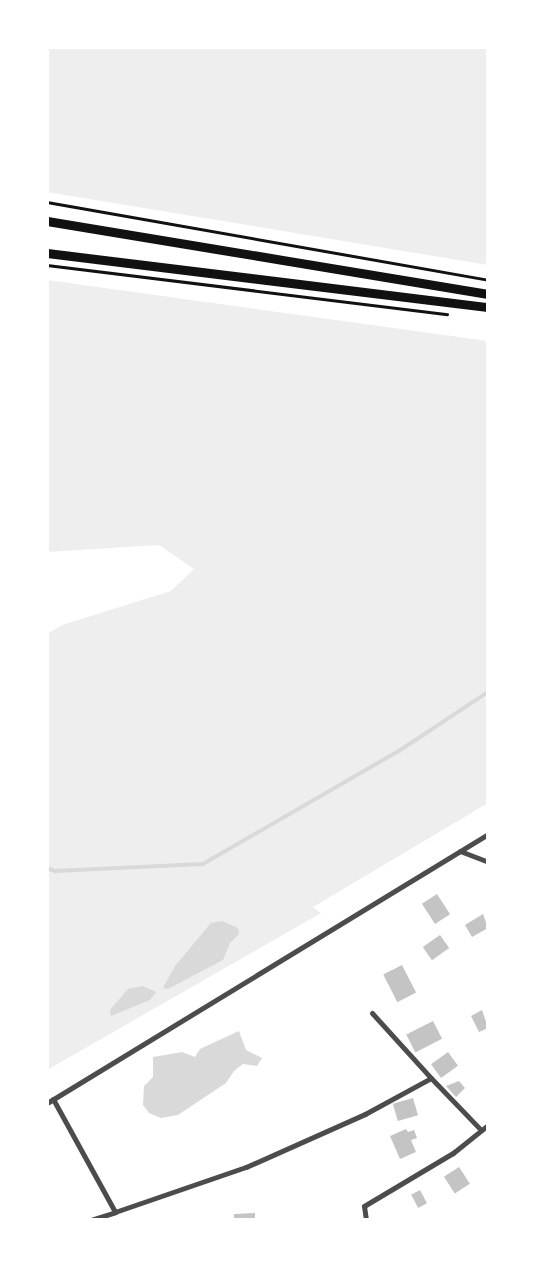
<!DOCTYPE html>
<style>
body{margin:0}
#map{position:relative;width:535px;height:1267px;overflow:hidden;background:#fff;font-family:Commissioner,sans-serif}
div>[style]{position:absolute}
.green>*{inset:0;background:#eee}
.water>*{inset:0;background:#d9d9d9}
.stream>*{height:3.5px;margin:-1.75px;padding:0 1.75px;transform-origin:1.75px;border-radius:1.75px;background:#d9d9d9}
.building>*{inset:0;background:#c4c4c4;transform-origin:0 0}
.path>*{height:2.5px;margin:-1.25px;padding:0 1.25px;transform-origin:1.25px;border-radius:1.25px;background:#111}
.minor>*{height:5px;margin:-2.5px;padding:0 2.5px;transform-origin:2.5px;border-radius:2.5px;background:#4c4c4c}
.primary>*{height:9px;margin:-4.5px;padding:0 4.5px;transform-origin:4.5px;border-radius:4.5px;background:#111}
span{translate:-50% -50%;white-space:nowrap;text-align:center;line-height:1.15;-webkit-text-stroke:6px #fff;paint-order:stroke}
.frame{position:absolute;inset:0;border:49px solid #fff;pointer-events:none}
</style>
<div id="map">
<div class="green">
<div style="clip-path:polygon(47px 47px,488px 47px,488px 265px,47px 192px)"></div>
<div style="clip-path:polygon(47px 280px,488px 341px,488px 803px,313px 907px,321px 913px,47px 1070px,47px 634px,62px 625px,171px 591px,194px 569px,159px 545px,47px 552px)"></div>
</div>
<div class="water">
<div style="clip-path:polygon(222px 921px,238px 928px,239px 934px,230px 943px,223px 960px,168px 989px,163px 988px,175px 966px,211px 923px)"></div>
<div style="clip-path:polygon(143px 986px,156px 992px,150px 1000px,111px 1016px,110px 1010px,128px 989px)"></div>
<div style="clip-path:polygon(239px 1031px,246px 1050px,262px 1058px,257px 1066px,243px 1064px,234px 1071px,226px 1083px,178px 1115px,161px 1118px,149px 1113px,143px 1105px,144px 1086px,153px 1077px,153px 1057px,182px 1052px,195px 1057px,200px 1049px)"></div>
</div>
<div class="stream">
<div style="left:47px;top:868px;width:9px;rotate:21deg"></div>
<div style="left:55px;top:871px;width:148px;rotate:-2.7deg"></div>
<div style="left:203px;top:864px;width:226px;rotate:-30deg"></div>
<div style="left:399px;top:751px;width:107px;rotate:-33.5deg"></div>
</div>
<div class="building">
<div style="left:437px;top:894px;width:24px;height:18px;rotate:57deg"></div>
<div style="clip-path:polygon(483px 914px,488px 928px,472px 937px,465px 925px)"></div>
<div style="left:440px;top:935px;width:16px;height:21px;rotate:55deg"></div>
<div style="left:402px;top:965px;width:31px;height:21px;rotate:63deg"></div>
<div style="clip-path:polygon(482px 1010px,488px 1028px,479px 1032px,471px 1016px)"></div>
<div style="left:433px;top:1021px;width:20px;height:30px;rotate:63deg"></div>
<div style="left:448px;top:1052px;width:17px;height:21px;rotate:54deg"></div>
<div style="clip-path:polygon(459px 1081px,465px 1088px,456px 1097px,446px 1086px)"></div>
<div style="left:413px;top:1098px;width:18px;height:21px;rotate:74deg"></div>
<div style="clip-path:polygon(406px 1129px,408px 1132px,414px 1130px,417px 1138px,411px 1140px,416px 1152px,400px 1159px,390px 1136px)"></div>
<div style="left:459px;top:1167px;width:20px;height:18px;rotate:57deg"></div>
<div style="left:420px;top:1190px;width:15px;height:10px;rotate:62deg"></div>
<div style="clip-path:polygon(255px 1213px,255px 1220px,234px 1220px,234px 1214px)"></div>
</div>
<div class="path">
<div style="left:47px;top:202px;width:448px;rotate:10deg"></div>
<div style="left:47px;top:265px;width:403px;rotate:7deg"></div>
</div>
<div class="minor">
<div style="left:460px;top:851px;width:30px;rotate:21deg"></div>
<div style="left:372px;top:1013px;width:88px;rotate:47.8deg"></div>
<div style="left:53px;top:1099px;width:129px;rotate:61.2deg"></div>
<div style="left:115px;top:1212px;width:139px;rotate:-19deg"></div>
<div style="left:246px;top:1167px;width:130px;rotate:-24deg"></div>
<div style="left:365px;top:1114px;width:75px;rotate:-28.6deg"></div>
<div style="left:431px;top:1078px;width:72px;rotate:46.1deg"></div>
<div style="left:47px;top:1103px;width:517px;rotate:-31.38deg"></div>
<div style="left:91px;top:1220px;width:25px;rotate:-18deg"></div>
<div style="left:366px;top:1220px;width:14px;rotate:-98deg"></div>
<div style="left:364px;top:1206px;width:104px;rotate:-30.8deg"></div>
<div style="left:453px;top:1153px;width:45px;rotate:-38.7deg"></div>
</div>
<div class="primary">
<div style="left:47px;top:221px;width:447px;rotate:9.4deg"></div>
<div style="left:47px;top:253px;width:444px;rotate:7deg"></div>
</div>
<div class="frame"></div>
</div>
